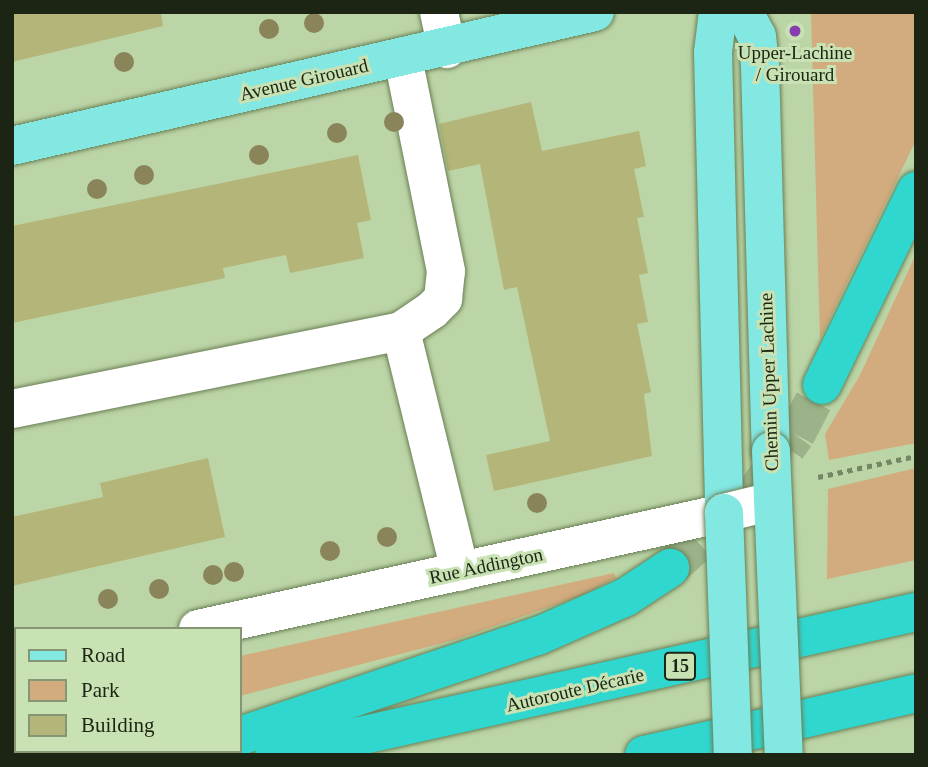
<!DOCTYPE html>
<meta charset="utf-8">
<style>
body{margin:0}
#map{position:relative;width:928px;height:767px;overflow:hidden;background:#bcd5a6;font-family:"Times New Roman",serif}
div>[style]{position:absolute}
.green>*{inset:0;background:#d2ab7e}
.building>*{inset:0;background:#b3b678}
.highway-tunnel>*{height:38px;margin-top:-19px;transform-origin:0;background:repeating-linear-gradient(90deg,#9cb289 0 38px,transparent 0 57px)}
.path>*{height:4.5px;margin-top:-2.25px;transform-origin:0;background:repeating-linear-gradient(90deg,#748664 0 5px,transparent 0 10px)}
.roads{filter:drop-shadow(0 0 2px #697f54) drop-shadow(0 0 2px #697f54)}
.minor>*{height:38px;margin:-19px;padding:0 19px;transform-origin:19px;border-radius:19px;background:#fff}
.major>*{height:38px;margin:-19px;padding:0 19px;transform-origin:19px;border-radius:19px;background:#83e7e2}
.highway>*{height:38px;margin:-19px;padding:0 19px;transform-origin:19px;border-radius:19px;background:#30d7cf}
.bridges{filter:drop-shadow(0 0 2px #697f54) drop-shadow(0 0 2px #697f54)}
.minor-bridge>*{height:38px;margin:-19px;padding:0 19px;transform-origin:19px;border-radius:19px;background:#fff}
.major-bridge>*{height:38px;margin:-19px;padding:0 19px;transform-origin:19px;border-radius:19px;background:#83e7e2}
.trees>*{width:20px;height:20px;margin:-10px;border-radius:50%;background:#89845a}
.dots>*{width:19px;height:19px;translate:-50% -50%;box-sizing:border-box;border:4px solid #c9e2b3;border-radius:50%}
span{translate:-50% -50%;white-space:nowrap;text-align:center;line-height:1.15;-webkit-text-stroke:6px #c9e2b3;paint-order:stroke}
.shield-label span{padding:2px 5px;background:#c9e2b3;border:2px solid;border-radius:5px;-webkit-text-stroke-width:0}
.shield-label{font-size:18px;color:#1c2513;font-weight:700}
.poi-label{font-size:19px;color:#1c2513}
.street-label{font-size:19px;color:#1c2513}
.frame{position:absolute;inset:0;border:14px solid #1c2513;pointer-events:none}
.legend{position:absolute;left:14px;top:627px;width:228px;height:126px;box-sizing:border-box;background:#c9e2b3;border:2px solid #849673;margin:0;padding:9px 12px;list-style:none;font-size:21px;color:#1c2513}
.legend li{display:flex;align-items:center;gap:14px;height:35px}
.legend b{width:35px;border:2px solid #849673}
</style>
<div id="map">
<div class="green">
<div style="clip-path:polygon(811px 12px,916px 12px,916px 140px,820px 339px)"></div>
<div style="clip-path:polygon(916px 254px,916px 443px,829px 460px,825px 434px,860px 375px)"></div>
<div style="clip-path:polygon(916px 468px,916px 560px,827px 579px,828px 489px)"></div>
<div style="clip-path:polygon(614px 573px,616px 578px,581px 596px,458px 639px,240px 696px,240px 656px)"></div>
</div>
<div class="building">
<div style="clip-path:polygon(12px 12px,161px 12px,163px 26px,12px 62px)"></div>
<div style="clip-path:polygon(531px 102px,542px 151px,639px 131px,646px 166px,634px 169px,644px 217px,637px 218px,648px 273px,639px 275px,648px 322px,637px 324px,651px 392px,644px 394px,652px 456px,494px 491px,486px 455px,550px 441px,517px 287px,504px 290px,480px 164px,448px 171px,439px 124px)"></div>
<div style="clip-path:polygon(358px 155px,371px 220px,357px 223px,364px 258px,290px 273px,286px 255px,223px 268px,225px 278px,12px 323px,12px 226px)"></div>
<div style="clip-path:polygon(208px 458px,225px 537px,12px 586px,12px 517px,103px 497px,100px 483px)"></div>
</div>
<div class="highway-tunnel">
<div style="left:670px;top:568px;width:112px;rotate:-41.4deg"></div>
<div style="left:754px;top:494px;width:72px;rotate:-54.6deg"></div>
<div style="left:796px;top:435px;width:56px;rotate:-62.5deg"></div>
</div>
<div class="path">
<div style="left:818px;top:477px;width:100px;rotate:-12.1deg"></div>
</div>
<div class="roads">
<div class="minor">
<div style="left:439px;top:12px;width:38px;rotate:78deg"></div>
<div style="left:401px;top:331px;width:248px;rotate:76.2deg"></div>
<div style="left:12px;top:409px;width:397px;rotate:-11.3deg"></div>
<div style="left:401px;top:331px;width:37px;rotate:-34deg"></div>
<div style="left:432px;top:310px;width:16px;rotate:-45deg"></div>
<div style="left:443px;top:299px;width:28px;rotate:-84deg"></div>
<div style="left:446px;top:271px;width:217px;rotate:-101.4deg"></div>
<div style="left:198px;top:629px;width:539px;rotate:-12.44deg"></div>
<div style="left:12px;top:669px;width:4px;rotate:-14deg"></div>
</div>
<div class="major">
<div style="left:718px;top:12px;width:40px;rotate:97.1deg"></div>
<div style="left:713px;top:52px;width:461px;rotate:88.6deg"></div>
<div style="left:744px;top:12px;width:27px;rotate:62deg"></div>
<div style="left:757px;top:36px;width:30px;rotate:84deg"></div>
<div style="left:760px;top:66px;width:385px;rotate:88.4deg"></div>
<div style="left:12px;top:146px;width:598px;rotate:-12.94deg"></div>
</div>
<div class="highway">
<div style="left:822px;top:385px;width:216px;rotate:-64.1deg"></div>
<div style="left:240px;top:736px;width:314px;rotate:-18.6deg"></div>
<div style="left:538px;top:636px;width:96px;rotate:-23.9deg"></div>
<div style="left:626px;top:597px;width:53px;rotate:-33.4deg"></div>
<div style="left:188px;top:755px;width:11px;rotate:-22deg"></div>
<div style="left:274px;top:755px;width:658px;rotate:-12.56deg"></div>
<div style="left:644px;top:755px;width:279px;rotate:-12.8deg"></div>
</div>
</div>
<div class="bridges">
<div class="minor-bridge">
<div style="left:724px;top:513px;width:50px;rotate:-13.8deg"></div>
</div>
<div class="major-bridge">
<div style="left:771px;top:451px;width:304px;rotate:87.6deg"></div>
<div style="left:724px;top:513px;width:242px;rotate:87.9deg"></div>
</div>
</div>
<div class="trees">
<div style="left:314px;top:23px"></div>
<div style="left:269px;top:29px"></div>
<div style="left:124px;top:62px"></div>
<div style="left:394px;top:122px"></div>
<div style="left:337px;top:133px"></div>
<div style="left:259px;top:155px"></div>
<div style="left:144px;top:175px"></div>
<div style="left:97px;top:189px"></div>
<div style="left:537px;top:503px"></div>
<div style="left:387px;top:537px"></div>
<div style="left:330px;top:551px"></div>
<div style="left:234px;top:572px"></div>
<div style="left:213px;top:575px"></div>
<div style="left:159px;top:589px"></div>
<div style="left:108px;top:599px"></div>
</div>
<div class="dots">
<div style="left:795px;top:31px;background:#853db0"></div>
</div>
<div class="shield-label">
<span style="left:680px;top:666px">15</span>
</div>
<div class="poi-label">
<span style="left:795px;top:64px">Upper-Lachine<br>/ Girouard</span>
</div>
<div class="street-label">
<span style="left:304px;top:80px;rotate:-13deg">Avenue Girouard</span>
<span style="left:769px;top:382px;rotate:-92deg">Chemin Upper Lachine</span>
<span style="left:486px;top:566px;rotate:-12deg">Rue Addington</span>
<span style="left:575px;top:690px;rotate:-13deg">Autoroute Décarie</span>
</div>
<div class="frame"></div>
<ul class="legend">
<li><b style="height:9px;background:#83e7e2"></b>Road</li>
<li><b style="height:19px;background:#d2ab7e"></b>Park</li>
<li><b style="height:19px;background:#b3b678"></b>Building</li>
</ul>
</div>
